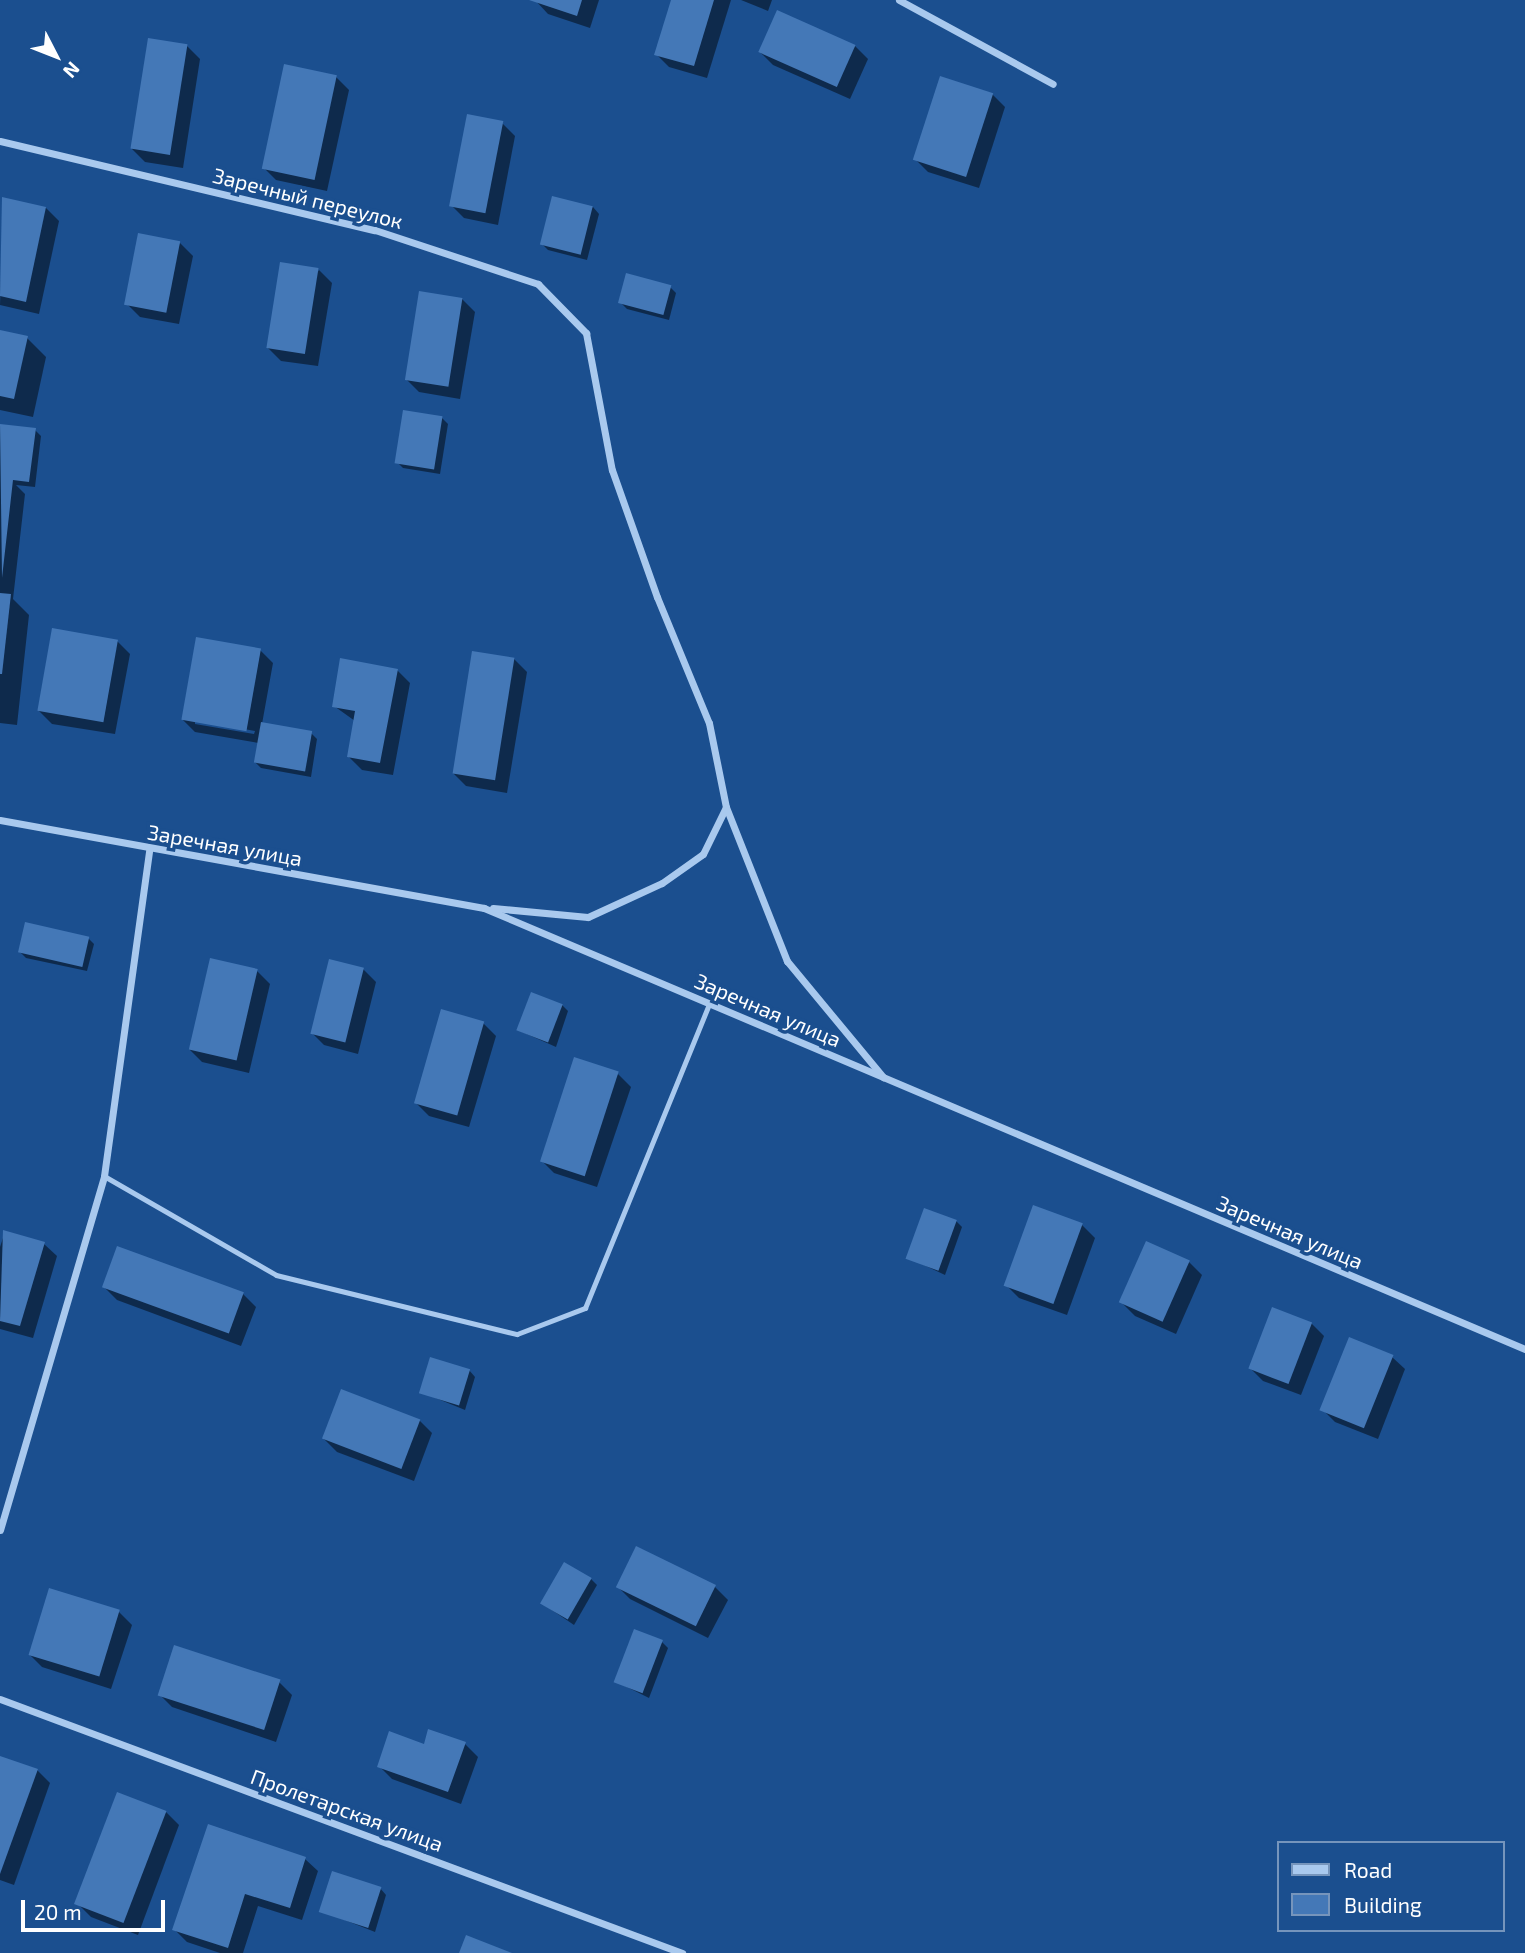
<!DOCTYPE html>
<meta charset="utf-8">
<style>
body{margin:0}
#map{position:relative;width:1525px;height:1953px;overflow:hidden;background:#1b4f8f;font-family:"Exo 2",sans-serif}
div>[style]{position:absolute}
.shadow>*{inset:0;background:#0007}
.building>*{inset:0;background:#4478b7;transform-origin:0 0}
.lane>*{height:5px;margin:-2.5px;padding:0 2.5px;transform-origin:2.5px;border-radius:2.5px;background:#a9c9ee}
.street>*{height:7px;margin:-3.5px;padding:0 3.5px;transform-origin:3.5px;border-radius:3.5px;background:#a9c9ee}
span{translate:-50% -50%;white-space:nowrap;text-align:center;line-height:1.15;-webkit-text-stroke:7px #1b4f8f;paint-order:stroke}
.street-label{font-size:21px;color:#fff}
.legend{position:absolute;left:1277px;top:1841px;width:228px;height:91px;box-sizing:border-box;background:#1b4f8f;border:2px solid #7695bc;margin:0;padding:9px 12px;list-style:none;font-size:21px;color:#fff}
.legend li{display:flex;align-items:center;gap:14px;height:35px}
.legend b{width:35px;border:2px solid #7695bc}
.north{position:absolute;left:21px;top:21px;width:70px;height:70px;-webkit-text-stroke:5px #1b4f8f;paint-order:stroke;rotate:132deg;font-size:19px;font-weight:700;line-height:28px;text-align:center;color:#fff}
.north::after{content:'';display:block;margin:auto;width:24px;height:32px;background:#fff;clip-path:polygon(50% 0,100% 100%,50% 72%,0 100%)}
.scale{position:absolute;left:21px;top:1900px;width:144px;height:32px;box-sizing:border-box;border:4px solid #fff;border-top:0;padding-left:9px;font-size:21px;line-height:24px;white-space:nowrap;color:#fff;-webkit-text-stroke:5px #1b4f8f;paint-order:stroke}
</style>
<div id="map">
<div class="shadow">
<div style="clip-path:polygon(535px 0,599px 0,590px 28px,548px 14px)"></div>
<div style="clip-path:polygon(673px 0,731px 0,707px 78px,669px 67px,656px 54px)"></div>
<div style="clip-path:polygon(741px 0,772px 0,768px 11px)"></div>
<div style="clip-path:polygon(187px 46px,200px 59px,183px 168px,145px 162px,132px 149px)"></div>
<div style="clip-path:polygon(855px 46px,868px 59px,850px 99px,773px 65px,760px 52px)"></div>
<div style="clip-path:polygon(336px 77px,349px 90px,327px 191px,276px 180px,263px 167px)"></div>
<div style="clip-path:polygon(992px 94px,1005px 107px,979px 188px,928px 172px,915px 159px)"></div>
<div style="clip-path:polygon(502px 123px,515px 136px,498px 225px,464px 218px,451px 205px)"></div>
<div style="clip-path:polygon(4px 199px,46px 208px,59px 221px,39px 314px,0 305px)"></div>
<div style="clip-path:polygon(593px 207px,599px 214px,587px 260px,548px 250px,542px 244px)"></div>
<div style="clip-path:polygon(180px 243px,193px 256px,179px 324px,140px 317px,127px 304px)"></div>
<div style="clip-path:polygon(319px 270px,332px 283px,318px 366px,281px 361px,268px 348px)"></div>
<div style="clip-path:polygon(670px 287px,676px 293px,669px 320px,627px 309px,621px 303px)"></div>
<div style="clip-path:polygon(462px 299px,475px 312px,460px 399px,419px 392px,406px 379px)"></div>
<div style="clip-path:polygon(0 332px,27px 338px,46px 357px,33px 417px,0 410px)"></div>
<div style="clip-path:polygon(442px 418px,448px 424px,440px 474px,403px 468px,397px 462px)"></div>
<div style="clip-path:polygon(0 426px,35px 430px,41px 436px,35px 487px,16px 485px,25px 494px,13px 599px,29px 615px,17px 725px,0 723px)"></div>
<div style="clip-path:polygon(117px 641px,130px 654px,115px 734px,52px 724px,39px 711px)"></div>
<div style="clip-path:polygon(evenodd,260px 650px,273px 663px,262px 724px,311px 733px,317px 739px,311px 777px,261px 768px,255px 762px,259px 743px,195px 732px,182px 719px,260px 650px,195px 720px,255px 731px,254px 734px,195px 724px,195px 720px)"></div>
<div style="clip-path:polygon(514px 659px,527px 672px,507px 793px,466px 786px,453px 773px)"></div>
<div style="clip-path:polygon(397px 670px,410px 683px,393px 775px,362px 770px,349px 757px,355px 721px,334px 706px)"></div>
<div style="clip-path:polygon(88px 938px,94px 944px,87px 971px,26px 958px,20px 952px)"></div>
<div style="clip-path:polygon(363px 969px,376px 982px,358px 1054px,324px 1045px,311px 1032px)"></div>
<div style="clip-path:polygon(257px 971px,270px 984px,249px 1073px,202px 1062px,189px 1049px)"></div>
<div style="clip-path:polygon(562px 1005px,568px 1011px,556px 1047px,520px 1031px)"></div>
<div style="clip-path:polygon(483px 1023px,496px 1036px,469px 1127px,429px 1116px,416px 1103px)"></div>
<div style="clip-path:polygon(618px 1074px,631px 1087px,597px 1187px,554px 1173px,541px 1160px)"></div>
<div style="clip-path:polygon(956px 1221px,962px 1227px,945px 1275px,909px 1258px)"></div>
<div style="clip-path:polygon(1082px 1225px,1095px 1238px,1067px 1315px,1019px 1298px,1006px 1285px)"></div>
<div style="clip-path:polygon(5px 1232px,44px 1244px,57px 1256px,33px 1338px,0 1329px,0 1247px)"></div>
<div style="clip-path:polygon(1189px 1262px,1202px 1275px,1176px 1334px,1135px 1316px,1122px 1303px)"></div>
<div style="clip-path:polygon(104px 1287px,243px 1294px,256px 1307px,241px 1346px,117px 1300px)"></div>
<div style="clip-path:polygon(1311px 1323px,1324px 1336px,1301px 1395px,1263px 1381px,1250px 1368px)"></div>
<div style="clip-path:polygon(1392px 1357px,1405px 1369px,1378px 1439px,1335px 1422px,1322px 1409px)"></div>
<div style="clip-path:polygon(469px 1370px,475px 1377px,465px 1410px,421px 1392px)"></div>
<div style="clip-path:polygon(419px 1420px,432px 1433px,414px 1481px,337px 1452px,324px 1439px)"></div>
<div style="clip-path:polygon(591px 1579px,597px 1585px,574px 1625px,543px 1604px)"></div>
<div style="clip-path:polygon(617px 1586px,715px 1587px,728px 1600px,708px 1638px,630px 1599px)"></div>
<div style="clip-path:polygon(119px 1612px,132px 1625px,111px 1689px,42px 1667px,29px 1654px)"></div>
<div style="clip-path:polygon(662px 1642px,668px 1648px,649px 1698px,615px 1681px)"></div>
<div style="clip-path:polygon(279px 1682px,292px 1695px,276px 1742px,172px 1707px,159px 1694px)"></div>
<div style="clip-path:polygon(465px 1744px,478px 1757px,461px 1804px,392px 1779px,379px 1766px)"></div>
<div style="clip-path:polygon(0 1758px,37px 1770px,50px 1783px,14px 1885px,0 1880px)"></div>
<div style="clip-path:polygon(166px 1812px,179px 1825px,138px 1935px,91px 1917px,78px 1904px)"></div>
<div style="clip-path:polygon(305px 1859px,318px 1871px,302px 1920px,258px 1906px,243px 1953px,220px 1953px,187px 1942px,174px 1929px)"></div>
<div style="clip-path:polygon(380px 1888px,386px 1895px,375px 1932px,322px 1911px)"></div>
</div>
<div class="building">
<div style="clip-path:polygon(529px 0,582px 0,577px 16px)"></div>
<div style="clip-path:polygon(671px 0,714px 0,694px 66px,654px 55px)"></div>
<div style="left:777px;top:10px;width:86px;height:46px;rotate:24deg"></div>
<div style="left:148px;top:38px;width:40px;height:112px;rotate:9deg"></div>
<div style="left:284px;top:64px;width:54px;height:107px;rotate:12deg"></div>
<div style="left:940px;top:76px;width:56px;height:88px;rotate:18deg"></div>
<div style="left:467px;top:114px;width:37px;height:94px;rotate:11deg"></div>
<div style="left:552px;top:196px;width:42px;height:50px;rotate:14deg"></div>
<div style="clip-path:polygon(2px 197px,46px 207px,26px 302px,0 296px)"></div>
<div style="left:138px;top:233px;width:43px;height:73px;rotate:11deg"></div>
<div style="left:280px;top:262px;width:39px;height:87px;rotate:9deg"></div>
<div style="left:626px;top:273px;width:47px;height:31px;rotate:15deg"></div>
<div style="left:419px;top:291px;width:44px;height:90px;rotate:9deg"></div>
<div style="clip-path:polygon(0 330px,28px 336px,14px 399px,0 396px)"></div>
<div style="left:403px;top:410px;width:40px;height:54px;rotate:9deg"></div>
<div style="clip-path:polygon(0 424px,36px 428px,29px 482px,13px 480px,2px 578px)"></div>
<div style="clip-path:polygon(0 593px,11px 594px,2px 674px,0 674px)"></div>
<div style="left:52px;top:628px;width:67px;height:84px;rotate:10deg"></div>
<div style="left:196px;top:637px;width:66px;height:84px;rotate:10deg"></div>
<div style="left:472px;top:651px;width:43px;height:124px;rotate:9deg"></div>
<div style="clip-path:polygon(340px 658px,398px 669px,380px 763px,347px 757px,355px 711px,332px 707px)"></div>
<div style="left:261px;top:722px;width:52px;height:41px;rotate:10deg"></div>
<div style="left:25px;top:922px;width:66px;height:31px;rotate:13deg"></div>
<div style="left:210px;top:958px;width:49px;height:94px;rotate:13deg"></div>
<div style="left:329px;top:959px;width:36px;height:77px;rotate:14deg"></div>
<div style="left:531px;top:992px;width:34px;height:41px;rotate:21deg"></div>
<div style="left:441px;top:1009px;width:45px;height:98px;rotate:16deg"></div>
<div style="left:574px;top:1057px;width:47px;height:110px;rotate:18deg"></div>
<div style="left:1033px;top:1205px;width:53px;height:86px;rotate:20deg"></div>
<div style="left:924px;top:1208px;width:35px;height:54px;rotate:20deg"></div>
<div style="clip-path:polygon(3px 1230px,45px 1242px,20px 1326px,0 1321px)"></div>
<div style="left:1146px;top:1241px;width:48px;height:67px;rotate:24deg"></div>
<div style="left:117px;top:1246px;width:135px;height:44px;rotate:20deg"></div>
<div style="left:1272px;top:1307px;width:43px;height:66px;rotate:21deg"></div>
<div style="left:1349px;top:1337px;width:48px;height:79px;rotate:22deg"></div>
<div style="left:430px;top:1357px;width:42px;height:38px;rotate:17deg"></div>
<div style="left:341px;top:1389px;width:85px;height:53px;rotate:21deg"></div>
<div style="left:636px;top:1546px;width:89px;height:46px;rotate:26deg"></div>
<div style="left:564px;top:1562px;width:32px;height:48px;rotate:30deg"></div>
<div style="left:49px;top:1588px;width:74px;height:70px;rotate:17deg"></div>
<div style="left:634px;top:1629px;width:31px;height:57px;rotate:21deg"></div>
<div style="left:174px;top:1645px;width:112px;height:53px;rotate:18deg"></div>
<div style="clip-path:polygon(428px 1729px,466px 1742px,448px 1792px,377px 1767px,389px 1731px,424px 1744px)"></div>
<div style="clip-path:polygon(0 1756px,38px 1769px,0 1874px)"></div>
<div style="left:117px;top:1792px;width:53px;height:120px;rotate:21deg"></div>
<div style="clip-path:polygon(208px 1824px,306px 1857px,290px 1908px,245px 1894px,228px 1948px,172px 1930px)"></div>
<div style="left:332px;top:1871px;width:52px;height:43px;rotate:18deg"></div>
<div style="clip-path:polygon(466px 1935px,512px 1953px,459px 1953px)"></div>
</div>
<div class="lane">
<div style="left:104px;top:1176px;width:198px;rotate:29.9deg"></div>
<div style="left:276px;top:1275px;width:248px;rotate:13.8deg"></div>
<div style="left:517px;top:1334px;width:73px;rotate:-20.9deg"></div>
<div style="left:585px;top:1308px;width:328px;rotate:-67.8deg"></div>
</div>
<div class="street">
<div style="left:899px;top:0;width:175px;rotate:28.6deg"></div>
<div style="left:0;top:141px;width:385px;rotate:13.4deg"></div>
<div style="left:375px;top:230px;width:172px;rotate:18.3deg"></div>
<div style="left:538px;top:284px;width:69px;rotate:45.6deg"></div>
<div style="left:586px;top:333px;width:139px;rotate:79.3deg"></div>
<div style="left:612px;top:470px;width:135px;rotate:70.5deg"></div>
<div style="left:657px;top:597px;width:136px;rotate:67.6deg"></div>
<div style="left:709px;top:723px;width:86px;rotate:78.6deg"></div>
<div style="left:726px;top:807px;width:166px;rotate:68.4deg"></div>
<div style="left:787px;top:961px;width:151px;rotate:50.4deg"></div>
<div style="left:0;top:820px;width:492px;rotate:10.3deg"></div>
<div style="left:484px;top:908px;width:1131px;rotate:22.96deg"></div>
<div style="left:493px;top:908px;width:95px;rotate:5.4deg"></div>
<div style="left:588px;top:917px;width:81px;rotate:-24.7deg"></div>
<div style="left:662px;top:883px;width:50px;rotate:-35.3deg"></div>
<div style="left:703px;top:854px;width:52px;rotate:-63.9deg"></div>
<div style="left:0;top:1530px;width:369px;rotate:-73.6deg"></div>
<div style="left:104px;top:1176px;width:329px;rotate:-82.1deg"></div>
<div style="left:0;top:1699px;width:728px;rotate:20.43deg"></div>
</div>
<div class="street-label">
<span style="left:308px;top:198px;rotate:14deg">Заречный переулок</span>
<span style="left:225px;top:845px;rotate:10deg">Заречная улица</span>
<span style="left:768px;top:1010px;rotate:23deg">Заречная улица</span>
<span style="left:1290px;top:1232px;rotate:23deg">Заречная улица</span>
<span style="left:347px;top:1810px;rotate:20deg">Пролетарская улица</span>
</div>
<ul class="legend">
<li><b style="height:9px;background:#a9c9ee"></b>Road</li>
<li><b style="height:19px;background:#4478b7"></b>Building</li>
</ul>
<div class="north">N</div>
<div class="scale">20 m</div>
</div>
